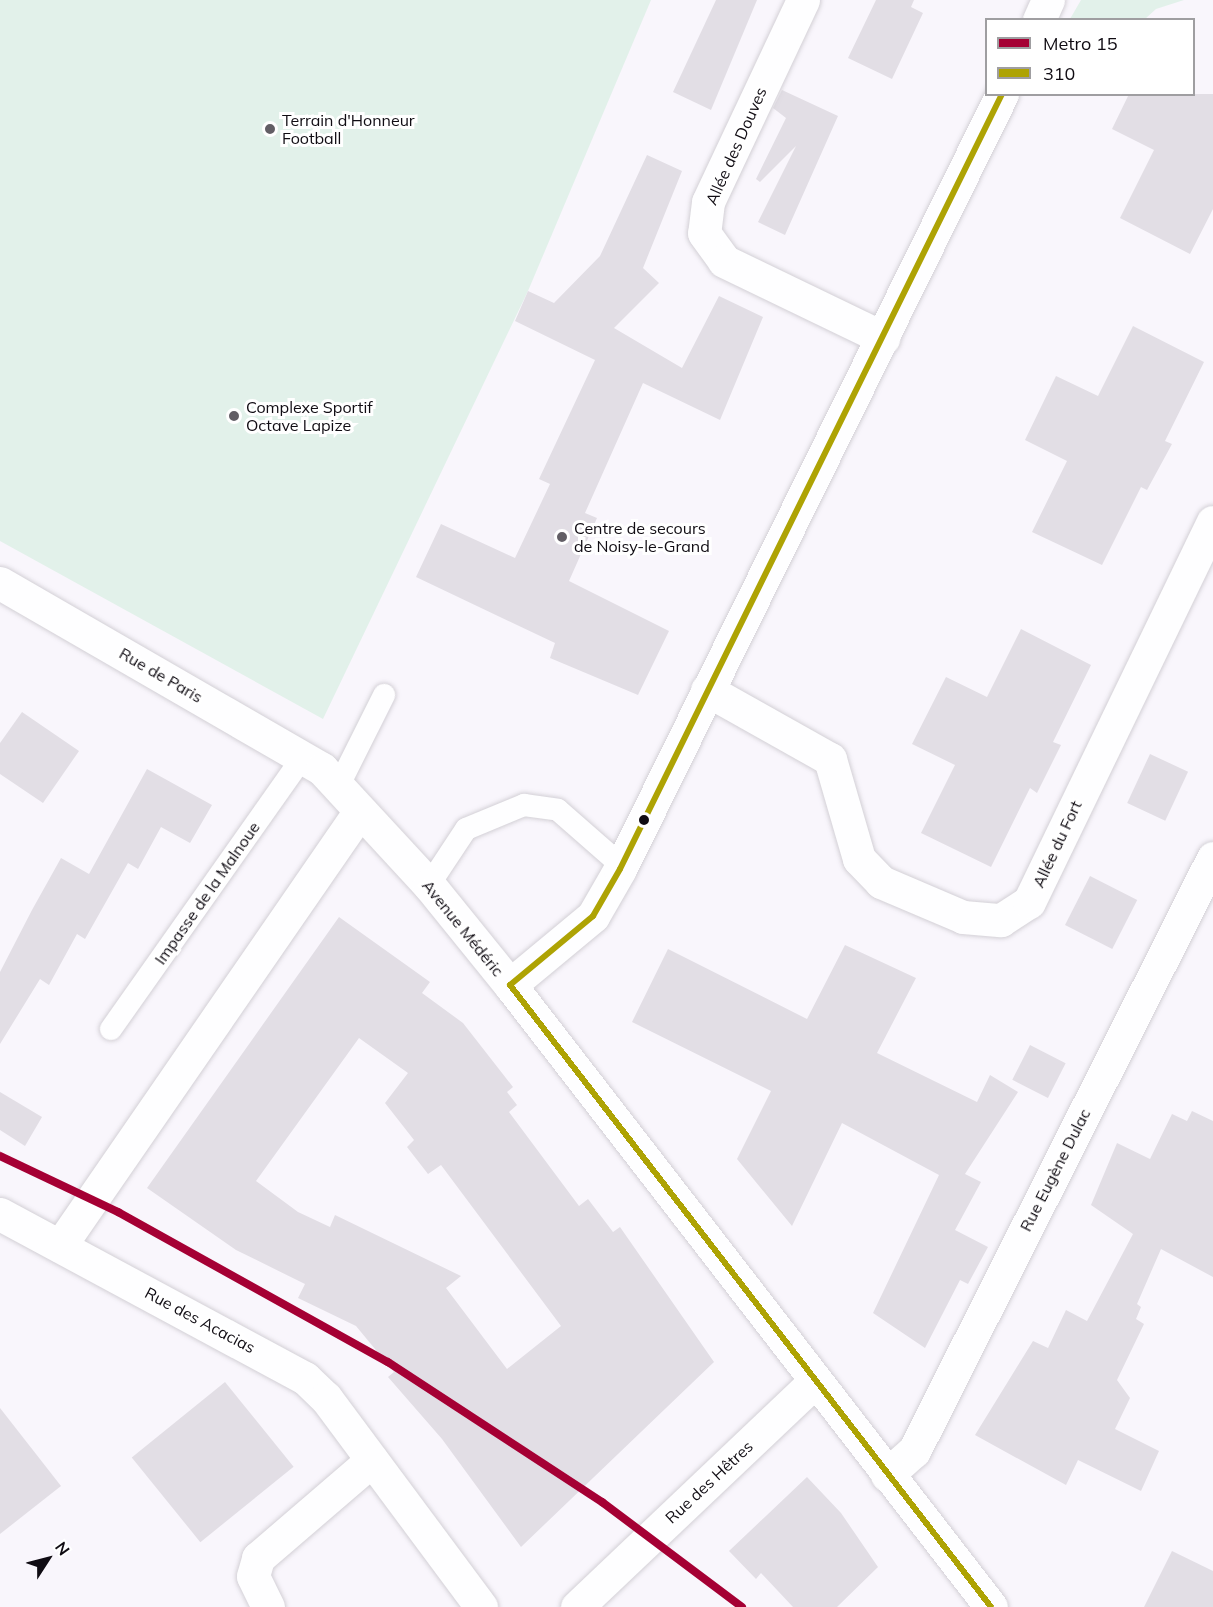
<!DOCTYPE html>
<meta charset="utf-8">
<style>
body{margin:0}
#map{position:relative;width:1213px;height:1607px;overflow:hidden;background:#f9f6fc;font-family:Mulish,sans-serif}
div>[style]{position:absolute}
.green>*{inset:0;background:#e2f1ea}
.building>*{inset:0;background:#e2dee5;transform-origin:0 0}
.roads{filter:drop-shadow(0 0 2px #d3d0d6) drop-shadow(0 0 2px #d3d0d6)}
.lane>*{height:22px;margin:-11px;padding:0 11px;transform-origin:11px;border-radius:11px;background:#fefeff}
.street>*{height:33px;margin:-16.5px;padding:0 16.5px;transform-origin:16.5px;border-radius:16.5px;background:#fefeff}
.secondary>*{height:33px;margin:-16.5px;padding:0 16.5px;transform-origin:16.5px;border-radius:16.5px;background:#fefeff}
.bus-1>*{height:6px;margin:-3px;padding:0 3px;transform-origin:3px;border-radius:3px;background:#aea304}
.metro-1>*{height:8px;margin:-4px;padding:0 4px;transform-origin:4px;border-radius:4px;background:#a50034}
.dots>*{width:16px;height:16px;translate:-50% -50%;box-sizing:border-box;border:3px solid #fff;border-radius:50%}
span{translate:-50% -50%;white-space:nowrap;text-align:center;line-height:1.15;-webkit-text-stroke:6px #fff;paint-order:stroke}
.poi-label{font-size:16px;color:#100c13}
.left{translate:0 -50%;text-align:left}
.street-label{font-size:16px;color:#100c13}
.legend{position:absolute;left:985px;top:18px;width:210px;height:78px;box-sizing:border-box;background:#fff;border:2px solid #9f9ea1;margin:0;padding:8px 10px;list-style:none;font-size:18px;color:#100c13}
.legend li{display:flex;align-items:center;gap:12px;height:30px}
.legend b{width:30px;border:2px solid #9f9ea1}
.north{position:absolute;left:18px;top:1529px;width:60px;height:60px;-webkit-text-stroke:4px #fff;paint-order:stroke;rotate:54deg;font-size:16px;font-weight:700;line-height:24px;text-align:center;color:#100c13}
.north::after{content:'';display:block;margin:auto;width:21px;height:27px;background:#100c13;clip-path:polygon(50% 0,100% 100%,50% 72%,0 100%)}
</style>
<div id="map">
<div class="green">
<div style="clip-path:polygon(0 0,651px 0,528px 291px,323px 719px,0 541px)"></div>
<div style="clip-path:polygon(1081px 0,1184px 0,1156px 9px,1145px 19px,1070px 19px)"></div>
</div>
<div class="building">
<div style="clip-path:polygon(716px 0,757px 0,711px 110px,673px 92px)"></div>
<div style="clip-path:polygon(876px 0,914px 0,911px 7px,923px 13px,892px 79px,848px 58px)"></div>
<div style="clip-path:polygon(782px 90px,838px 116px,785px 235px,758px 222px,796px 146px,760px 182px,756px 179px,786px 118px,773px 108px)"></div>
<div style="clip-path:polygon(1129px 94px,1213px 94px,1213px 209px,1190px 254px,1120px 218px,1154px 150px,1112px 129px)"></div>
<div style="clip-path:polygon(647px 155px,682px 171px,643px 268px,659px 283px,614px 328px,682px 368px,719px 296px,763px 317px,720px 420px,643px 383px,585px 513px,597px 518px,569px 581px,669px 631px,638px 695px,550px 658px,555px 643px,416px 577px,441px 524px,515px 558px,550px 484px,539px 479px,595px 360px,515px 321px,528px 291px,554px 303px,600px 256px)"></div>
<div style="clip-path:polygon(1133px 326px,1204px 362px,1165px 441px,1172px 444px,1147px 490px,1141px 487px,1102px 565px,1032px 532px,1067px 461px,1025px 440px,1056px 376px,1098px 396px)"></div>
<div style="clip-path:polygon(1021px 629px,1091px 665px,1053px 742px,1061px 745px,1037px 793px,1030px 788px,991px 867px,921px 833px,955px 765px,912px 744px,946px 677px,987px 697px)"></div>
<div style="clip-path:polygon(22px 712px,79px 751px,43px 803px,0 774px,0 743px)"></div>
<div style="left:1150px;top:754px;width:42px;height:54px;rotate:25deg"></div>
<div style="clip-path:polygon(147px 769px,212px 805px,190px 843px,161px 827px,138px 869px,128px 863px,85px 939px,77px 934px,49px 985px,40px 979px,0 1044px,0 972px,32px 910px,61px 858px,89px 874px)"></div>
<div style="left:1090px;top:876px;width:53px;height:55px;rotate:27deg"></div>
<div style="clip-path:polygon(evenodd,339px 917px,430px 982px,422px 993px,463px 1023px,513px 1087px,507px 1092px,517px 1105px,509px 1112px,579px 1206px,588px 1199px,613px 1232px,620px 1227px,714px 1362px,521px 1547px,442px 1439px,388px 1377px,394px 1372px,356px 1326px,298px 1298px,305px 1284px,236px 1250px,147px 1188px,339px 917px,359px 1038px,408px 1073px,385px 1103px,414px 1140px,407px 1147px,428px 1174px,441px 1165px,561px 1326px,507px 1369px,446px 1288px,461px 1276px,335px 1215px,330px 1227px,298px 1212px,256px 1181px,359px 1038px)"></div>
<div style="clip-path:polygon(845px 945px,916px 978px,877px 1053px,977px 1102px,990px 1075px,1018px 1092px,965px 1174px,981px 1182px,955px 1230px,988px 1247px,968px 1284px,960px 1280px,925px 1348px,873px 1313px,939px 1175px,842px 1123px,792px 1226px,737px 1159px,771px 1091px,632px 1022px,668px 949px,807px 1019px)"></div>
<div style="left:1030px;top:1045px;width:40px;height:39px;rotate:27deg"></div>
<div style="clip-path:polygon(0 1092px,42px 1117px,25px 1146px,0 1130px)"></div>
<div style="clip-path:polygon(1192px 1111px,1213px 1121px,1213px 1277px,1161px 1249px,1137px 1304px,1141px 1307px,1136px 1319px,1144px 1324px,1117px 1380px,1130px 1398px,1115px 1429px,1159px 1451px,1141px 1491px,1078px 1460px,1066px 1485px,975px 1435px,1033px 1341px,1048px 1348px,1066px 1310px,1087px 1321px,1133px 1234px,1091px 1205px,1117px 1143px,1150px 1159px,1172px 1114px,1187px 1121px)"></div>
<div style="left:225px;top:1382px;width:109px;height:120px;rotate:51deg"></div>
<div style="clip-path:polygon(0 1408px,61px 1486px,0 1534px)"></div>
<div style="clip-path:polygon(807px 1477px,841px 1513px,878px 1567px,837px 1607px,793px 1607px,761px 1573px,756px 1579px,729px 1551px)"></div>
<div style="clip-path:polygon(1172px 1551px,1213px 1571px,1213px 1607px,1144px 1607px)"></div>
</div>
<div class="roads">
<div class="lane">
<div style="left:338px;top:787px;width:103px;rotate:-63.4deg"></div>
<div style="left:429px;top:885px;width:67px;rotate:-56.5deg"></div>
<div style="left:466px;top:829px;width:63px;rotate:-22.5deg"></div>
<div style="left:524px;top:805px;width:34px;rotate:8deg"></div>
<div style="left:558px;top:810px;width:85px;rotate:41.2deg"></div>
<div style="left:111px;top:1029px;width:333px;rotate:-54.8deg"></div>
</div>
<div class="street">
<div style="left:803px;top:0;width:223px;rotate:115.2deg"></div>
<div style="left:708px;top:202px;width:31px;rotate:97deg"></div>
<div style="left:704px;top:233px;width:34px;rotate:54deg"></div>
<div style="left:724px;top:261px;width:177px;rotate:25.8deg"></div>
<div style="left:707px;top:690px;width:141px;rotate:29.3deg"></div>
<div style="left:830px;top:759px;width:104px;rotate:73.8deg"></div>
<div style="left:859px;top:859px;width:32px;rotate:46deg"></div>
<div style="left:881px;top:882px;width:89px;rotate:23.1deg"></div>
<div style="left:963px;top:917px;width:38px;rotate:5deg"></div>
<div style="left:1001px;top:920px;width:33px;rotate:-33deg"></div>
<div style="left:1029px;top:902px;width:422px;rotate:-64.2deg"></div>
<div style="left:0;top:1214px;width:346px;rotate:28.3deg"></div>
<div style="left:305px;top:1378px;width:29px;rotate:44deg"></div>
<div style="left:326px;top:1398px;width:260px;rotate:53.4deg"></div>
<div style="left:60px;top:1246px;width:528px;rotate:-55.41deg"></div>
<div style="left:887px;top:1475px;width:36px;rotate:-42deg"></div>
<div style="left:914px;top:1451px;width:664px;rotate:-63.24deg"></div>
<div style="left:268px;top:1607px;width:34px;rotate:-116deg"></div>
<div style="left:253px;top:1576px;width:19px;rotate:-74deg"></div>
<div style="left:258px;top:1558px;width:150px;rotate:-40.7deg"></div>
<div style="left:577px;top:1607px;width:327px;rotate:-43.5deg"></div>
</div>
<div class="secondary">
<div style="left:1039px;top:20px;width:22px;rotate:-66deg"></div>
<div style="left:0;top:583px;width:372px;rotate:30deg"></div>
<div style="left:322px;top:769px;width:158px;rotate:47.3deg"></div>
<div style="left:429px;top:885px;width:129px;rotate:51deg"></div>
<div style="left:510px;top:985px;width:786px;rotate:52.28deg"></div>
<div style="left:510px;top:985px;width:108px;rotate:-39.7deg"></div>
<div style="left:593px;top:916px;width:54px;rotate:-60.1deg"></div>
<div style="left:620px;top:869px;width:864px;rotate:-63.76deg"></div>
</div>
</div>
<div class="bus-1">
<div style="left:510px;top:985px;width:108px;rotate:-39.7deg"></div>
<div style="left:593px;top:916px;width:54px;rotate:-60.1deg"></div>
<div style="left:620px;top:869px;width:864px;rotate:-63.76deg"></div>
<div style="left:510px;top:985px;width:786px;rotate:52.28deg"></div>
</div>
<div class="metro-1">
<div style="left:0;top:1156px;width:131px;rotate:25.4deg"></div>
<div style="left:118px;top:1212px;width:309px;rotate:29.1deg"></div>
<div style="left:388px;top:1362px;width:256px;rotate:33.2deg"></div>
<div style="left:602px;top:1502px;width:175px;rotate:36.9deg"></div>
</div>
<div class="dots">
<div style="left:270px;top:129px;background:#625e65"></div>
<div style="left:234px;top:416px;background:#625e65"></div>
<div style="left:562px;top:537px;background:#625e65"></div>
<div style="left:644px;top:820px;background:#100c13"></div>
</div>
<div class="poi-label">
<span class="left" style="left:282px;top:129px">Terrain d'Honneur<br>Football</span>
<span class="left" style="left:246px;top:416px">Complexe Sportif<br>Octave Lapize</span>
<span class="left" style="left:574px;top:537px">Centre de secours<br>de Noisy-le-Grand</span>
</div>
<div class="street-label">
<span style="left:736px;top:146px;rotate:-66deg">Allée des Douves</span>
<span style="left:161px;top:675px;rotate:30deg">Rue de Paris</span>
<span style="left:1057px;top:844px;rotate:-65deg">Allée du Fort</span>
<span style="left:207px;top:893px;rotate:-55deg">Impasse de la Malnoue</span>
<span style="left:463px;top:928px;rotate:51deg">Avenue Médéric</span>
<span style="left:1055px;top:1170px;rotate:-63deg">Rue Eugène Dulac</span>
<span style="left:200px;top:1320px;rotate:28deg">Rue des Acacias</span>
<span style="left:709px;top:1482px;rotate:-43deg">Rue des Hêtres</span>
</div>
<ul class="legend">
<li><b style="height:8px;background:#a50034"></b>Metro 15</li>
<li><b style="height:8px;background:#aea304"></b>310</li>
</ul>
<div class="north">N</div>
</div>
